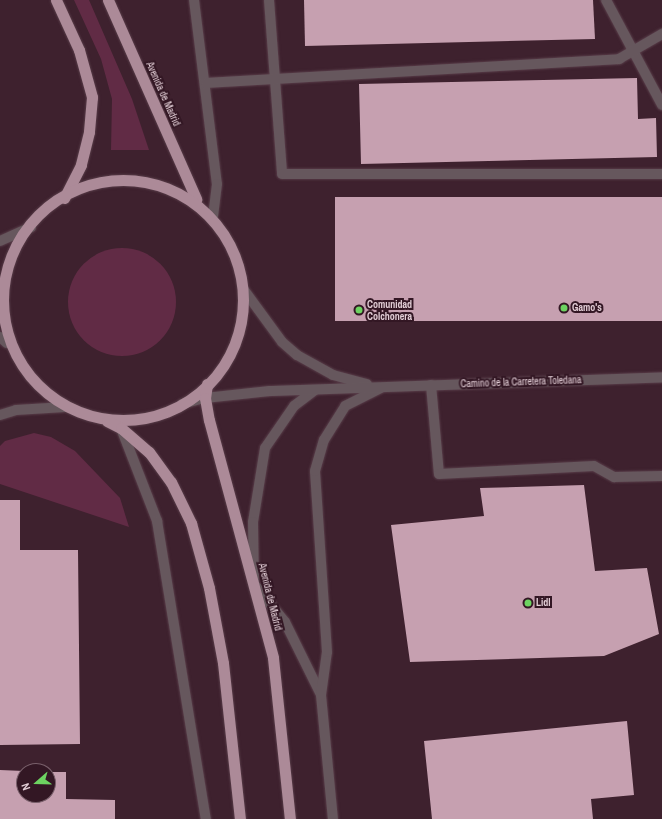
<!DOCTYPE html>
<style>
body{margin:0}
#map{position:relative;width:662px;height:819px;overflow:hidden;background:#3e212e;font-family:"Archivo Narrow",sans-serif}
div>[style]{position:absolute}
.green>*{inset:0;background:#612b45}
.round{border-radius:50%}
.building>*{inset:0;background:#c6a0b0;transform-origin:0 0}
.roads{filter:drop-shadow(0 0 1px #583d49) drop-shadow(0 0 1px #583d49)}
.service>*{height:10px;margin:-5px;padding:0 5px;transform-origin:5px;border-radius:5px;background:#66575d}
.minor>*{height:10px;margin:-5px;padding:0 5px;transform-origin:5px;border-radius:5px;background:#66575d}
.trunk>*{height:11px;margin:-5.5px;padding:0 5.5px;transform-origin:5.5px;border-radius:5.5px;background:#ac8a98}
.trunk>.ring{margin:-5.5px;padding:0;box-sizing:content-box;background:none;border:11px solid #ac8a98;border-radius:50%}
.dots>*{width:11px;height:11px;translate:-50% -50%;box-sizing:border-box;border:2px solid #331724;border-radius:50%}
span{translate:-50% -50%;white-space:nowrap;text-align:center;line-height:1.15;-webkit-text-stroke:4px #331724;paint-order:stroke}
.street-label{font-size:10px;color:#e2ced6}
.poi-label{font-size:10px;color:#e2ced6;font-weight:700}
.left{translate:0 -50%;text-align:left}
.north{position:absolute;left:16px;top:763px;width:40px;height:40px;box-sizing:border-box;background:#331724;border:1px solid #79606b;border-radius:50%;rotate:250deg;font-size:11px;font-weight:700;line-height:16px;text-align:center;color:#e2ced6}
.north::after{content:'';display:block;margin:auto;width:14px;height:18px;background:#6dd361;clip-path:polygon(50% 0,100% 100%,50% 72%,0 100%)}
</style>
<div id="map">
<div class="green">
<div style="clip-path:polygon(74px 0,89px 0,132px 99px,149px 150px,111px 150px,112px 99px,101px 59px)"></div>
<div class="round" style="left:68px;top:248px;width:108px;height:108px"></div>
<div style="clip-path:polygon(34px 433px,51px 437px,75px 451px,120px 498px,129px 527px,0 484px,0 446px,5px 441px)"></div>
</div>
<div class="building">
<div style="clip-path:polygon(304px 0,593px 0,595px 39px,305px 46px)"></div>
<div style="clip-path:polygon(637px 78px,638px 119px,656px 118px,657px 157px,361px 164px,359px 84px)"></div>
<div style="left:662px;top:197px;width:124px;height:327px;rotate:90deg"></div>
<div style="clip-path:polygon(584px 485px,595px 571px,647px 568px,659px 634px,604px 656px,410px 662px,391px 525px,484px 516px,480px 488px)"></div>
<div style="clip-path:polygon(0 500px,20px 500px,20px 550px,78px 550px,80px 744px,0 745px)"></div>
<div style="clip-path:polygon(627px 721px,634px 795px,591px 799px,593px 819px,432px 819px,424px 741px)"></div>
<div style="clip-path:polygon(0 770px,24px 771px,24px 795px,48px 795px,48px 772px,66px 772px,66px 799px,115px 800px,115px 819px,0 819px)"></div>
</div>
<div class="roads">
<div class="service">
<div style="left:194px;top:0;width:185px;rotate:82.9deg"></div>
<div style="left:217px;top:184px;width:32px;rotate:97deg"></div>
<div style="left:269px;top:0;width:174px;rotate:85.7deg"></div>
<div style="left:282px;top:174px;width:380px"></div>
<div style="left:606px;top:0;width:119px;rotate:61.9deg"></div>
<div style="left:206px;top:83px;width:414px;rotate:-3.3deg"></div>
<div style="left:619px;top:59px;width:50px;rotate:-30.2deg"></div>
<div style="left:431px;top:385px;width:89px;rotate:84.9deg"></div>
<div style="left:439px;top:474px;width:155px;rotate:-3deg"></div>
<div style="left:594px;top:466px;width:23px;rotate:29deg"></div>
<div style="left:614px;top:477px;width:48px;rotate:-1.2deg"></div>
<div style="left:315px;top:390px;width:26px;rotate:143deg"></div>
<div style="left:294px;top:406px;width:51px;rotate:124.6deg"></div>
<div style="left:265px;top:448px;width:75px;rotate:99.2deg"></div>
<div style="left:253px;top:522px;width:62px;rotate:89.1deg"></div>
<div style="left:254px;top:584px;width:49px;rotate:50.8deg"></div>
<div style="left:285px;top:622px;width:81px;rotate:63.7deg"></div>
<div style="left:321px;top:695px;width:125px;rotate:84.5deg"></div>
<div style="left:0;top:415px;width:17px;rotate:-17deg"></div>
<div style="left:16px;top:410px;width:49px;rotate:-3.5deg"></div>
<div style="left:121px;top:428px;width:100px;rotate:68.8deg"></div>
<div style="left:157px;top:521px;width:302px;rotate:80.7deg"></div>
<div style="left:321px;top:695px;width:43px;rotate:-82.1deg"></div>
<div style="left:327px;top:652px;width:181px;rotate:-93.8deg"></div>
<div style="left:315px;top:471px;width:32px;rotate:-74deg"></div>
<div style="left:324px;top:440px;width:40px;rotate:-58deg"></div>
<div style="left:345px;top:406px;width:40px;rotate:-26.6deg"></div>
</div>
<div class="minor">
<div style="left:0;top:241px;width:34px;rotate:-24deg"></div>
<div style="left:244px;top:290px;width:64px;rotate:53.8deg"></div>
<div style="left:282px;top:342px;width:20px;rotate:41deg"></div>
<div style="left:297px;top:355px;width:41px;rotate:29.1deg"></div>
<div style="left:333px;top:375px;width:35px;rotate:15deg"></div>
<div style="left:0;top:337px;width:9px;rotate:41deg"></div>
<div style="left:182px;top:404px;width:24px;rotate:-15deg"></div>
<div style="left:205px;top:398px;width:65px;rotate:-6.1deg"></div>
<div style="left:270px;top:391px;width:392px;rotate:-2deg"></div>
</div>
<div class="trunk">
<div style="left:56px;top:0;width:55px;rotate:65.3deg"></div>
<div style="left:79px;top:50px;width:49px;rotate:74.5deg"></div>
<div style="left:92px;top:97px;width:35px;rotate:95deg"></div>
<div style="left:89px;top:132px;width:34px;rotate:104deg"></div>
<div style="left:81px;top:165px;width:37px;rotate:117deg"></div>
<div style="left:108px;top:0;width:218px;rotate:66.1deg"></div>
<div class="ring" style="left:3px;top:180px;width:229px;height:229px"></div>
<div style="left:207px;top:384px;width:14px;rotate:98deg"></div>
<div style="left:205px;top:398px;width:22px;rotate:80deg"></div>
<div style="left:209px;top:420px;width:246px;rotate:74.9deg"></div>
<div style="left:273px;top:658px;width:162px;rotate:84deg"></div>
<div style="left:107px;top:421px;width:16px;rotate:27deg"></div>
<div style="left:121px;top:428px;width:37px;rotate:41deg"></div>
<div style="left:149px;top:452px;width:37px;rotate:54deg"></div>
<div style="left:171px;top:482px;width:46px;rotate:64deg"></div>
<div style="left:191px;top:523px;width:67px;rotate:74.5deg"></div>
<div style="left:209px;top:588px;width:76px;rotate:79.4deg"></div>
<div style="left:223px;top:663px;width:157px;rotate:83.8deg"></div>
</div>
</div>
<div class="dots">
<div style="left:564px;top:308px;background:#6dd361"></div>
<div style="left:359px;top:310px;background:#6dd361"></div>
<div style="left:528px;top:603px;background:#6dd361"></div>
</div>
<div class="street-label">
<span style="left:163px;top:94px;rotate:66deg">Avenida de Madrid</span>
<span style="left:521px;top:382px;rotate:-2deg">Camino de la Carretera Toledana</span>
<span style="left:270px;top:597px;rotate:76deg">Avenida de Madrid</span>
</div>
<div class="poi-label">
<span class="left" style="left:367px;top:310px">Comunidad<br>Colchonera</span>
<span class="left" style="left:572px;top:308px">Gamo's</span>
<span class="left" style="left:536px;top:603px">Lidl</span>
</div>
<div class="north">N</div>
</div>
